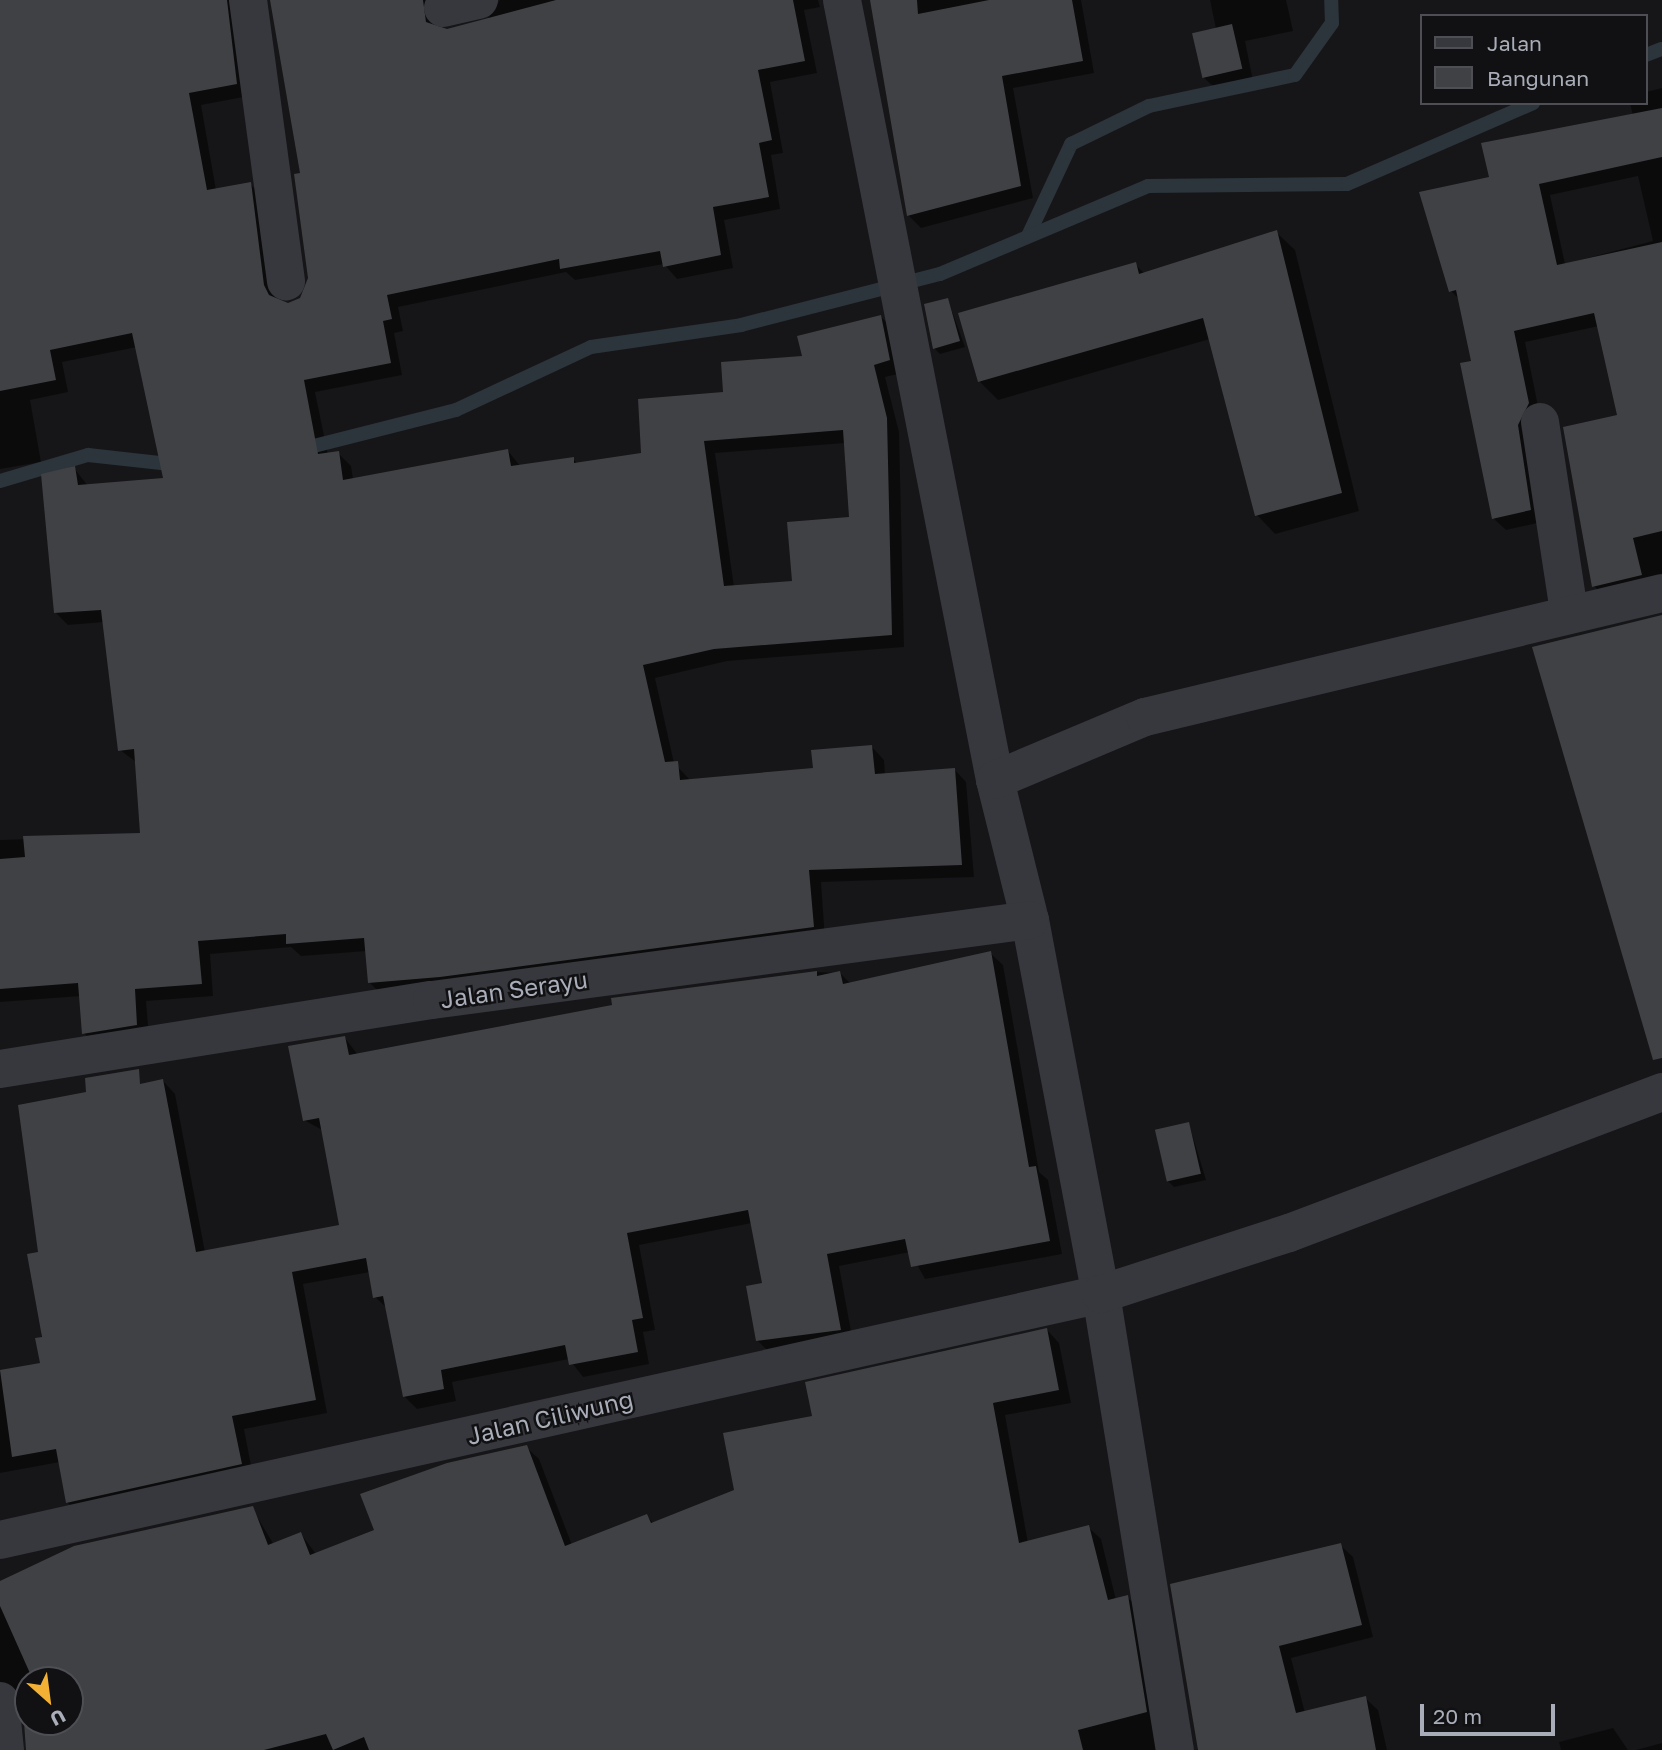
<!DOCTYPE html>
<style>
body{margin:0}
#map{position:relative;width:1662px;height:1750px;overflow:hidden;background:#161618;font-family:"Golos Text",sans-serif}
div>[style]{position:absolute}
.shadow>*{inset:0;background:#0007}
.stream>*{height:14px;margin:-7px;padding:0 7px;transform-origin:7px;border-radius:7px;background:#2c353c}
.building>*{inset:0;background:#404145;transform-origin:0 0}
.minor>*{height:38px;margin:-19px;padding:0 19px;transform-origin:19px;border-radius:19px;background:#37383d}
span{translate:-50% -50%;white-space:nowrap;text-align:center;line-height:1.15;-webkit-text-stroke:5px #111113;paint-order:stroke}
.street-label{font-size:24px;color:#a8adb8}
.legend{position:absolute;left:1420px;top:14px;width:228px;height:91px;box-sizing:border-box;background:#111113;border:2px solid #4d4f55;margin:0;padding:9px 12px;list-style:none;font-size:21px;color:#a8adb8}
.legend li{display:flex;align-items:center;gap:14px;height:35px}
.legend b{width:35px;border:2px solid #4d4f55}
.north{position:absolute;left:14px;top:1666px;width:70px;height:70px;box-sizing:border-box;background:#111113;border:2px solid #4d4f55;border-radius:50%;rotate:152deg;font-size:19px;font-weight:700;line-height:28px;text-align:center;color:#a8adb8}
.north::after{content:'';display:block;margin:auto;width:24px;height:32px;background:#f2b134;clip-path:polygon(50% 0,100% 100%,50% 72%,0 100%)}
.scale{position:absolute;left:1420px;top:1704px;width:135px;height:32px;box-sizing:border-box;border:4px solid #a8adb8;border-top:0;padding-left:9px;font-size:21px;line-height:24px;white-space:nowrap;color:#a8adb8;-webkit-text-stroke:5px #111113;paint-order:stroke}
</style>
<div id="map">
<div class="shadow">
<div style="clip-path:polygon(evenodd,0 0,244px 0,249px 96px,201px 105px,216px 190px,250px 184px,263px 197px,276px 299px,290px 304px,301px 299px,309px 279px,302px 175px,272px 0,449px 0,434px 14px,437px 31px,485px 23px,500px 0,818px 0,820px 7px,804px 10px,817px 73px,770px 82px,783px 153px,771px 155px,780px 209px,724px 220px,733px 268px,677px 279px,664px 264px,575px 280px,566px 272px,398px 307px,403px 331px,394px 333px,402px 375px,315px 392px,328px 455px,338px 453px,351px 466px,353px 479px,508px 451px,521px 467px,573px 459px,578px 464px,643px 454px,725px 394px,881px 317px,894px 329px,902px 373px,885px 377px,899px 432px,904px 647px,727px 661px,655px 678px,674px 763px,691px 781px,814px 770px,872px 747px,884px 760px,885px 775px,954px 769px,966px 782px,974px 877px,821px 882px,825px 939px,382px 995px,369px 982px,367px 951px,301px 956px,291px 947px,210px 954px,213px 996px,146px 1001px,149px 1037px,96px 1046px,84px 1033px,81px 996px,0 1002px,0 840px,142px 835px,136px 762px,120px 750px,104px 622px,68px 625px,55px 612px,74px 468px,88px 486px,165px 479px,137px 347px,62px 362px,68px 392px,30px 400px,41px 462px,0 469px,0 0,845px 443px,851px 519px,793px 582px,734px 587px,715px 453px,845px 443px)"></div>
<div style="clip-path:polygon(882px 0,1081px 0,1094px 73px,1013px 88px,1033px 198px,921px 228px,908px 215px)"></div>
<div style="clip-path:polygon(1210px 0,1286px 0,1293px 31px,1245px 41px,1253px 81px,1216px 89px,1203px 77px,1216px 29px)"></div>
<div style="clip-path:polygon(evenodd,1662px 88px,1662px 585px,1606px 598px,1594px 586px,1619px 416px,1599px 326px,1525px 342px,1540px 416px,1542px 522px,1506px 530px,1494px 519px,1462px 365px,1473px 362px,1460px 300px,1451px 291px,1491px 179px,1633px 116px,1630px 103px,1646px 103px,1646px 92px,1662px 88px,1638px 176px,1653px 241px,1565px 264px,1550px 195px,1638px 176px)"></div>
<div style="clip-path:polygon(1276px 232px,1295px 250px,1359px 511px,1275px 534px,1257px 515px,1210px 339px,998px 400px,980px 382px,1135px 264px,1145px 274px)"></div>
<div style="clip-path:polygon(948px 300px,965px 347px,940px 354px,934px 348px)"></div>
<div style="clip-path:polygon(990px 953px,1003px 965px,1039px 1172px,1048px 1180px,1062px 1254px,925px 1279px,910px 1252px,839px 1266px,853px 1342px,770px 1353px,757px 1340px,764px 1284px,752px 1223px,639px 1245px,655px 1330px,643px 1332px,649px 1364px,583px 1377px,569px 1359px,452px 1382px,456px 1401px,417px 1409px,404px 1396px,388px 1309px,375px 1297px,370px 1272px,303px 1284px,327px 1413px,244px 1429px,253px 1476px,80px 1515px,67px 1502px,60px 1462px,0 1473px,0 1372px,42px 1364px,40px 1253px,163px 1081px,175px 1094px,205px 1252px,341px 1227px,324px 1131px,304px 1120px,345px 1038px,358px 1055px,816px 972px,840px 973px,851px 984px)"></div>
<div style="clip-path:polygon(1189px 1124px,1206px 1180px,1174px 1187px,1168px 1181px)"></div>
<div style="clip-path:polygon(evenodd,1047px 1330px,1059px 1343px,1071px 1403px,1005px 1415px,1028px 1543px,1088px 1527px,1101px 1539px,1116px 1600px,1127px 1597px,1140px 1609px,1162px 1750px,28px 1750px,23px 1698px,10px 1691px,0 1699px,0 1582px,252px 1508px,274px 1545px,301px 1534px,316px 1554px,376px 1531px,526px 1447px,539px 1459px,572px 1545px,647px 1516px,654px 1524px,736px 1492px,814px 1417px,1047px 1330px,28px 1680px,70px 1680px,70px 1722px,28px 1722px,28px 1680px)"></div>
<div style="clip-path:polygon(1340px 1545px,1353px 1557px,1373px 1637px,1291px 1658px,1305px 1713px,1365px 1698px,1378px 1710px,1387px 1750px,1197px 1750px)"></div>
<div style="clip-path:polygon(1613px 1728px,1628px 1750px,1561px 1750px,1559px 1742px)"></div>
<div style="clip-path:polygon(1662px 1743px,1662px 1750px,1636px 1750px)"></div>
</div>
<div class="stream">
<div style="left:1646px;top:55px;width:17px;rotate:-21deg"></div>
<div style="left:1028px;top:236px;width:102px;rotate:-64.9deg"></div>
<div style="left:1071px;top:144px;width:87px;rotate:-26deg"></div>
<div style="left:1149px;top:106px;width:149px;rotate:-12deg"></div>
<div style="left:1295px;top:75px;width:64px;rotate:-54.6deg"></div>
<div style="left:1332px;top:23px;width:23px;rotate:-92deg"></div>
<div style="left:298px;top:450px;width:163px;rotate:-14.2deg"></div>
<div style="left:456px;top:410px;width:149px;rotate:-25deg"></div>
<div style="left:591px;top:347px;width:152px;rotate:-8.3deg"></div>
<div style="left:741px;top:325px;width:205px;rotate:-14.4deg"></div>
<div style="left:940px;top:274px;width:226px;rotate:-22.9deg"></div>
<div style="left:1148px;top:186px;width:199px;rotate:-0.6deg"></div>
<div style="left:1347px;top:184px;width:203px;rotate:-23.5deg"></div>
<div style="left:0;top:481px;width:92px;rotate:-16.5deg"></div>
<div style="left:88px;top:455px;width:92px;rotate:6.3deg"></div>
</div>
<div class="building">
<div style="clip-path:polygon(evenodd,0 0,227px 0,237px 84px,189px 93px,207px 190px,251px 182px,264px 285px,269px 295px,288px 303px,300px 298px,308px 278px,294px 174px,300px 173px,270px 0,423px 0,426px 22px,447px 29px,556px 0,793px 0,805px 61px,758px 70px,772px 140px,759px 143px,769px 197px,713px 207px,721px 255px,663px 267px,660px 251px,560px 269px,559px 259px,387px 295px,392px 319px,383px 321px,391px 363px,304px 380px,318px 454px,339px 451px,343px 480px,508px 449px,511px 466px,574px 457px,574px 463px,641px 453px,638px 399px,723px 392px,721px 362px,802px 356px,797px 336px,881px 315px,890px 360px,874px 365px,887px 418px,892px 635px,714px 649px,643px 665px,665px 762px,678px 761px,680px 780px,813px 768px,811px 750px,872px 745px,875px 774px,955px 768px,962px 865px,809px 870px,814px 927px,440px 977px,368px 983px,364px 938px,286px 944px,286px 934px,198px 941px,202px 984px,135px 989px,137px 1025px,82px 1034px,78px 983px,0 989px,0 859px,25px 857px,23px 836px,140px 833px,134px 749px,118px 751px,101px 610px,54px 613px,41px 474px,75px 466px,78px 485px,163px 478px,132px 333px,50px 350px,56px 380px,0 391px,0 0,843px 430px,849px 517px,787px 522px,792px 581px,724px 586px,704px 441px,843px 430px)"></div>
<div style="clip-path:polygon(870px 0,917px 0,918px 14px,989px 0,1072px 0,1083px 61px,1002px 76px,1021px 186px,907px 216px)"></div>
<div style="left:1232px;top:24px;width:46px;height:41px;rotate:77deg"></div>
<div style="clip-path:polygon(1662px 108px,1662px 157px,1539px 184px,1557px 265px,1662px 242px,1662px 531px,1633px 538px,1642px 575px,1592px 587px,1563px 427px,1617px 415px,1594px 313px,1514px 331px,1529px 403px,1518px 425px,1531px 510px,1492px 519px,1460px 363px,1471px 361px,1456px 290px,1449px 292px,1419px 192px,1489px 177px,1481px 143px)"></div>
<div style="clip-path:polygon(1277px 230px,1342px 493px,1255px 516px,1203px 318px,978px 382px,958px 313px,1136px 262px,1139px 274px)"></div>
<div style="clip-path:polygon(948px 298px,960px 341px,933px 349px,924px 304px)"></div>
<div style="clip-path:polygon(1662px 615px,1662px 1058px,1653px 1060px,1532px 647px)"></div>
<div style="clip-path:polygon(991px 951px,1029px 1167px,1036px 1166px,1050px 1241px,911px 1267px,905px 1239px,827px 1254px,841px 1330px,756px 1341px,746px 1286px,762px 1283px,748px 1210px,627px 1233px,643px 1318px,632px 1320px,638px 1352px,569px 1365px,565px 1345px,441px 1370px,444px 1389px,403px 1397px,383px 1296px,373px 1298px,366px 1258px,292px 1272px,316px 1400px,232px 1416px,242px 1464px,66px 1503px,56px 1449px,12px 1457px,0 1370px,40px 1363px,35px 1338px,42px 1337px,27px 1254px,38px 1252px,18px 1105px,86px 1092px,85px 1078px,139px 1069px,140px 1084px,163px 1079px,196px 1252px,339px 1225px,319px 1118px,303px 1121px,288px 1046px,345px 1036px,349px 1055px,612px 1005px,611px 998px,817px 971px,817px 976px,840px 971px,843px 984px)"></div>
<div style="left:1189px;top:1122px;width:53px;height:35px;rotate:77deg"></div>
<div style="clip-path:polygon(1047px 1328px,1059px 1390px,993px 1403px,1019px 1543px,1089px 1525px,1108px 1600px,1128px 1595px,1147px 1712px,1078px 1730px,1083px 1750px,369px 1750px,364px 1737px,333px 1750px,326px 1734px,264px 1750px,26px 1750px,23px 1708px,28px 1707px,28px 1722px,70px 1722px,70px 1680px,33px 1680px,0 1606px,0 1581px,74px 1546px,253px 1506px,268px 1545px,301px 1532px,310px 1555px,374px 1530px,360px 1494px,447px 1463px,527px 1445px,565px 1546px,647px 1514px,651px 1523px,734px 1490px,723px 1433px,812px 1416px,805px 1382px)"></div>
<div style="clip-path:polygon(1341px 1543px,1362px 1625px,1279px 1646px,1296px 1713px,1366px 1696px,1376px 1750px,1198px 1750px,1170px 1584px)"></div>
</div>
<div class="minor">
<div style="left:248px;top:0;width:284px;rotate:82.3deg"></div>
<div style="left:842px;top:0;width:795px;rotate:78.9deg"></div>
<div style="left:995px;top:780px;width:144px;rotate:76deg"></div>
<div style="left:1030px;top:920px;width:381px;rotate:79.3deg"></div>
<div style="left:1101px;top:1294px;width:462px;rotate:80.8deg"></div>
<div style="left:443px;top:8px;width:37px;rotate:-13deg"></div>
<div style="left:1540px;top:422px;width:192px;rotate:81.3deg"></div>
<div style="left:995px;top:780px;width:163px;rotate:-22.8deg"></div>
<div style="left:1145px;top:717px;width:532px;rotate:-13.49deg"></div>
<div style="left:0;top:1069px;width:437px;rotate:-9.1deg"></div>
<div style="left:432px;top:1000px;width:603px;rotate:-7.62deg"></div>
<div style="left:0;top:1540px;width:1128px;rotate:-12.59deg"></div>
<div style="left:1101px;top:1294px;width:198px;rotate:-18deg"></div>
<div style="left:1289px;top:1233px;width:399px;rotate:-20.7deg"></div>
<div style="left:0;top:1701px;width:49px;rotate:84.2deg"></div>
</div>
<div class="street-label">
<span style="left:514px;top:989px;rotate:-8deg">Jalan Serayu</span>
<span style="left:550px;top:1417px;rotate:-13deg">Jalan Ciliwung</span>
</div>
<ul class="legend">
<li><b style="height:9px;background:#37383d"></b>Jalan</li>
<li><b style="height:19px;background:#404145"></b>Bangunan</li>
</ul>
<div class="north">U</div>
<div class="scale">20 m</div>
</div>
